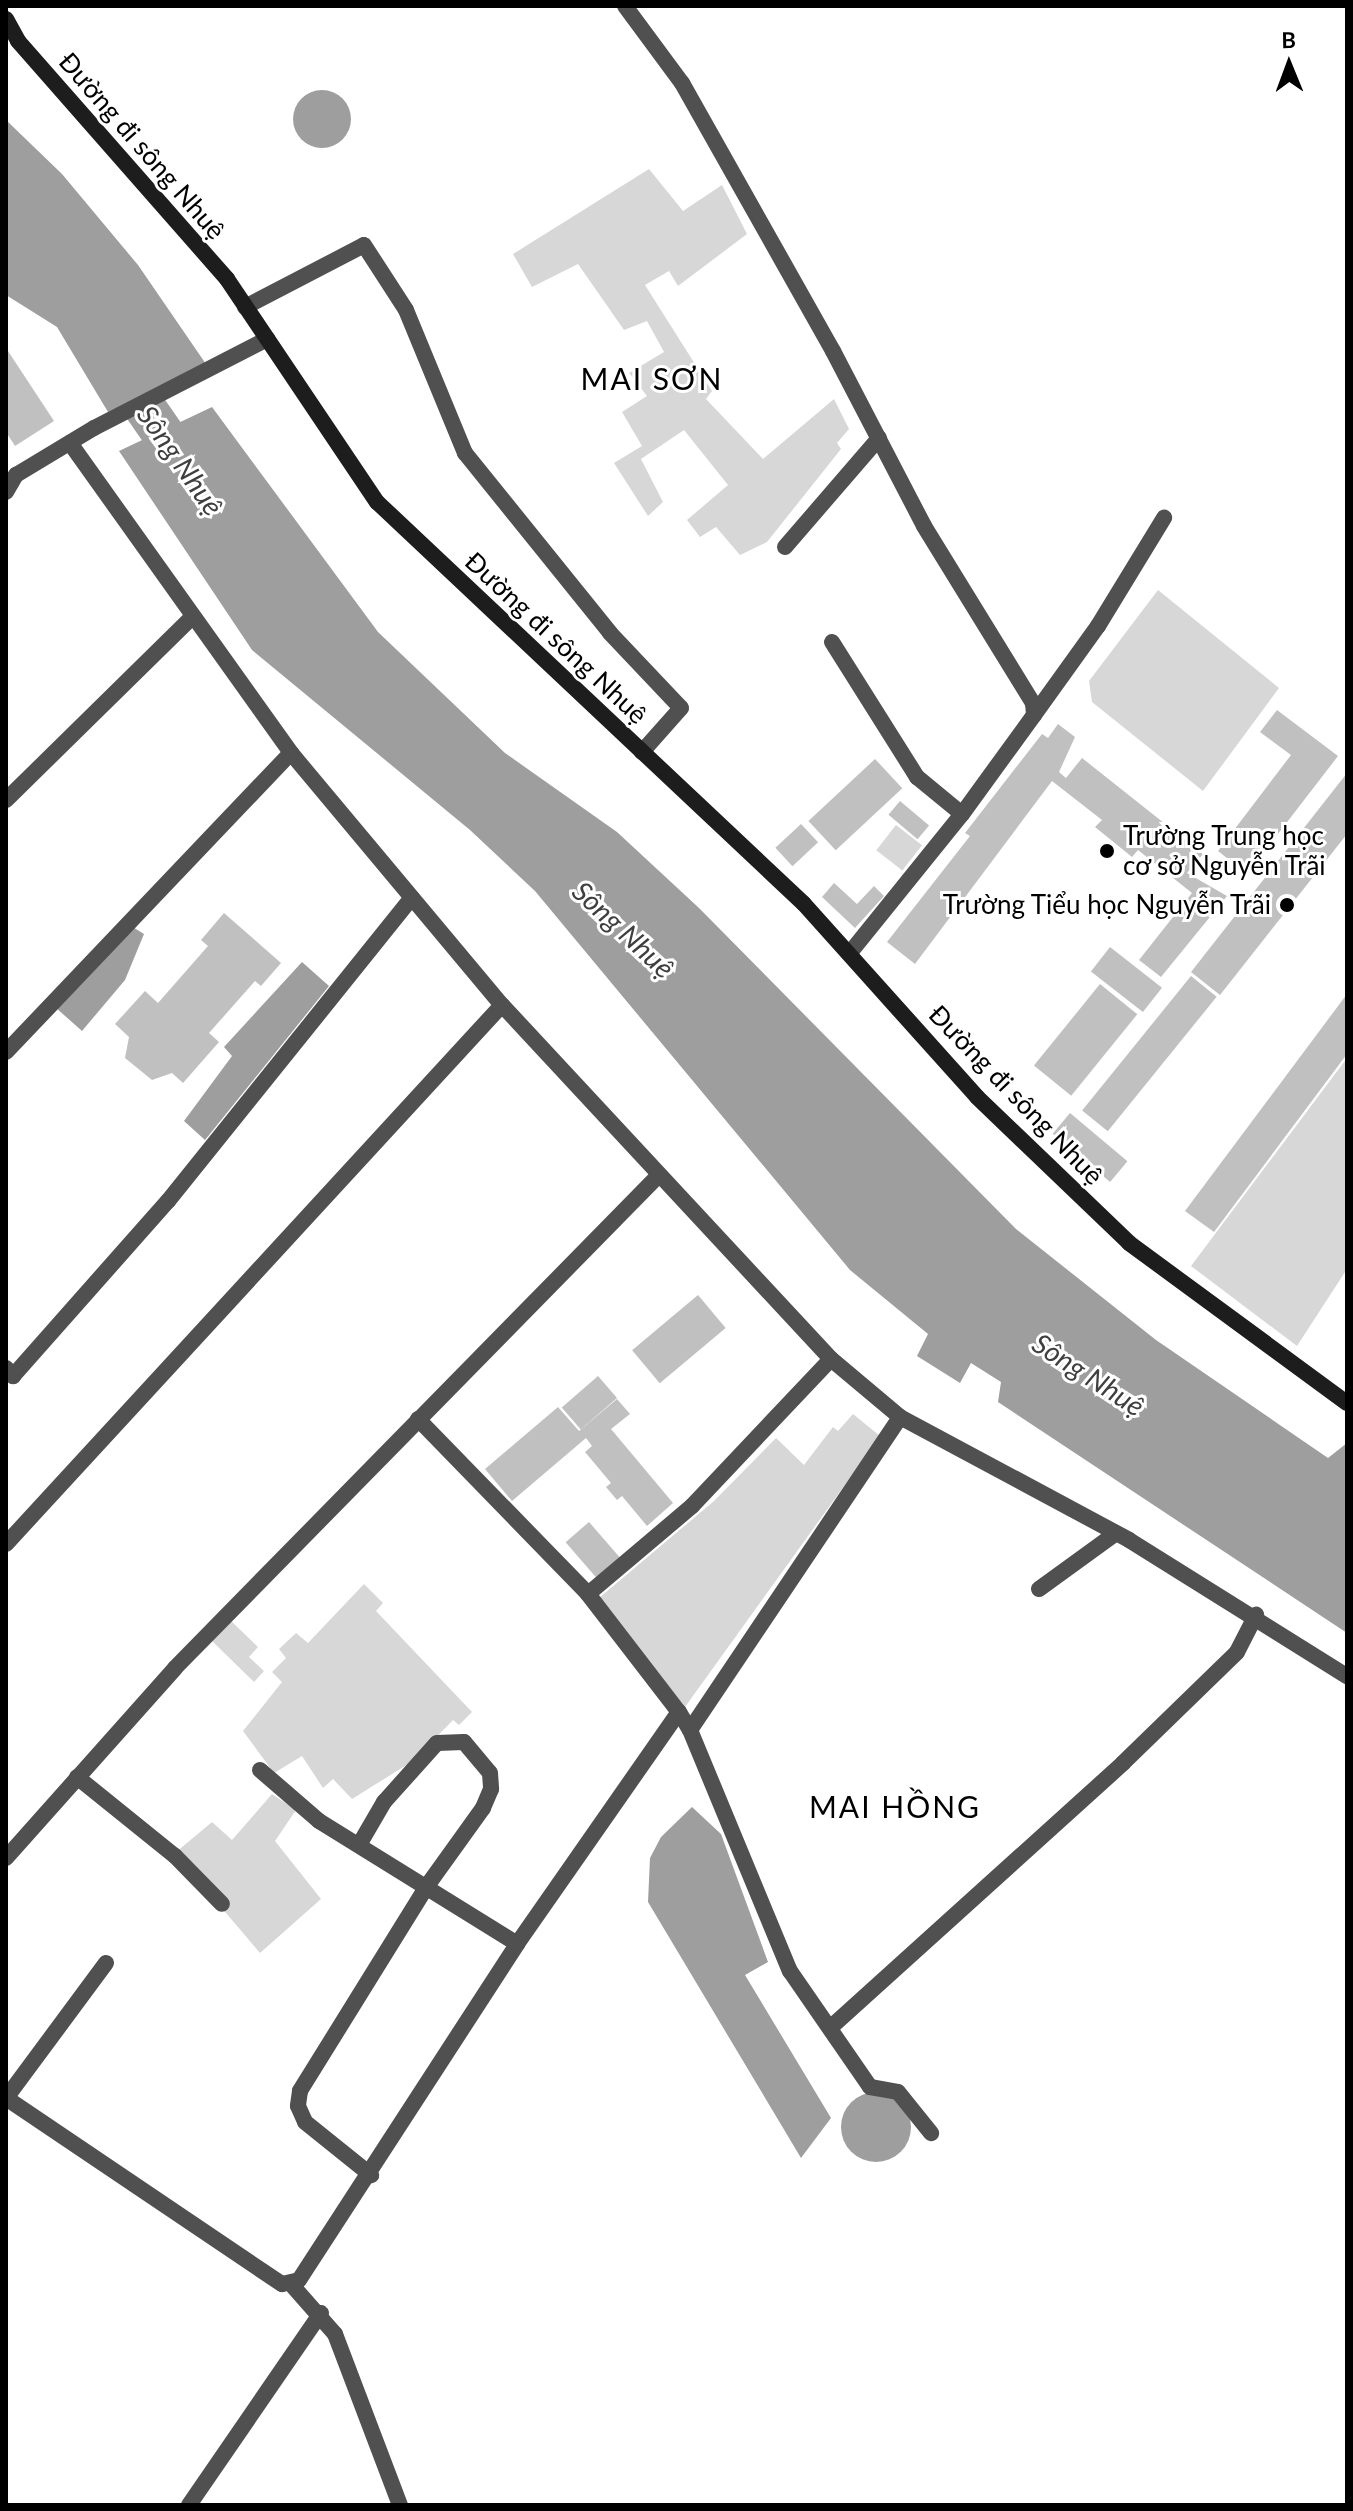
<!DOCTYPE html>
<meta charset="utf-8">
<style>
body{margin:0}
#map{position:relative;width:1353px;height:2511px;overflow:hidden;background:#fff;font-family:Lato,sans-serif}
div>[style]{position:absolute}
.green>*{inset:0;background:#d7d7d7;transform-origin:0 0}
.water>*{inset:0;background:#9e9e9e}
.round{border-radius:50%}
.river>*{height:42px;margin:-21px;padding:0 21px;transform-origin:21px;border-radius:21px;background:#9e9e9e}
.building>*{inset:0;background:#c0c0c0;transform-origin:0 0}
.street>*{height:16px;margin:-8px;padding:0 8px;transform-origin:8px;border-radius:8px;background:#505050}
.secondary>*{height:16px;margin:-8px;padding:0 8px;transform-origin:8px;border-radius:8px;background:#1d1d1d}
.dots>*{width:22px;height:22px;translate:-50% -50%;box-sizing:border-box;border:4px solid #fff;border-radius:50%}
span{translate:-50% -50%;white-space:nowrap;text-align:center;line-height:1.15;-webkit-text-stroke:6px #fff;paint-order:stroke}
.street-label{font-size:26px;color:#000}
.poi-label{font-size:26px;color:#000}
.left{translate:0 -50%;text-align:left}
.right{translate:-100% -50%;text-align:right}
.water-label{font-size:28px;color:#3f3f3f;font-style:italic}
.quarter-label{font-size:30px;color:#000;letter-spacing:2px}
.frame{position:absolute;inset:0;border:8px solid #000;pointer-events:none}
.north{position:absolute;left:1249px;top:24px;width:80px;height:80px;-webkit-text-stroke:6px #fff;paint-order:stroke;rotate:359deg;font-size:22px;font-weight:700;line-height:32px;text-align:center;color:#000}
.north::after{content:'';display:block;margin:auto;width:28px;height:36px;background:#000;clip-path:polygon(50% 0,100% 100%,50% 72%,0 100%)}
</style>
<div id="map">
<div class="green">
<div style="clip-path:polygon(649px 169px,683px 211px,722px 185px,747px 234px,678px 286px,669px 271px,645px 285px,712px 391px,706px 399px,763px 459px,834px 399px,849px 429px,837px 443px,841px 449px,767px 542px,740px 555px,716px 527px,700px 537px,687px 520px,728px 485px,684px 430px,641px 459px,663px 502px,648px 516px,614px 463px,642px 446px,622px 412px,647px 396px,629px 373px,664px 352px,647px 321px,624px 330px,578px 264px,532px 287px,513px 254px)"></div>
<div style="clip-path:polygon(1158px 590px,1279px 688px,1203px 791px,1092px 702px,1089px 681px)"></div>
<div style="left:896px;top:825px;width:33px;height:32px;rotate:38deg"></div>
<div style="clip-path:polygon(1347px 1058px,1347px 1269px,1297px 1346px,1191px 1266px)"></div>
<div style="clip-path:polygon(853px 1414px,880px 1436px,685px 1707px,599px 1598px,714px 1501px,776px 1438px,804px 1465px,833px 1427px,838px 1431px)"></div>
<div style="clip-path:polygon(364px 1584px,383px 1603px,376px 1611px,472px 1712px,459px 1725px,453px 1720px,413px 1761px,352px 1799px,333px 1779px,323px 1788px,302px 1756px,274px 1773px,243px 1731px,282px 1682px,272px 1672px,286px 1658px,279px 1649px,296px 1633px,308px 1643px)"></div>
<div style="clip-path:polygon(230px 1620px,258px 1647px,249px 1657px,264px 1671px,254px 1682px,211px 1640px)"></div>
<div style="clip-path:polygon(272px 1794px,296px 1810px,275px 1841px,321px 1899px,260px 1953px,175px 1853px,212px 1822px,232px 1840px)"></div>
</div>
<div class="water">
<div class="round" style="left:293px;top:90px;width:58px;height:58px"></div>
<div style="clip-path:polygon(6px 120px,62px 174px,138px 265px,208px 367px,108px 412px,57px 327px,6px 295px)"></div>
<div style="clip-path:polygon(212px 407px,378px 632px,505px 753px,617px 832px,699px 908px,1016px 1229px,1156px 1340px,1328px 1458px,1347px 1443px,1347px 1633px,998px 1402px,1001px 1382px,971px 1363px,960px 1383px,917px 1356px,928px 1334px,850px 1270px,535px 891px,470px 830px,252px 650px,119px 451px)"></div>
<div style="clip-path:polygon(131px 926px,144px 934px,125px 980px,82px 1031px,55px 1007px)"></div>
<div style="clip-path:polygon(302px 962px,329px 986px,205px 1140px,184px 1121px,232px 1056px,224px 1047px)"></div>
<div style="clip-path:polygon(692px 1807px,721px 1834px,768px 1962px,745px 1975px,831px 2118px,801px 2158px,648px 1902px,650px 1858px,661px 1837px)"></div>
<div class="round" style="left:841px;top:2092px;width:70px;height:70px"></div>
</div>
<div class="river">
<div style="left:114px;top:363px;width:139px;rotate:55.3deg"></div>
</div>
<div class="building">
<div style="clip-path:polygon(6px 348px,54px 421px,15px 446px,6px 432px)"></div>
<div style="clip-path:polygon(1277px 710px,1338px 756px,1247px 874px,1218px 851px,1291px 755px,1260px 732px)"></div>
<div style="clip-path:polygon(1058px 724px,1075px 737px,1059px 772px,1066px 778px,1082px 758px,1203px 854px,1187px 873px,1227px 896px,1161px 977px,1139px 960px,1192px 893px,1138px 850px,1132px 857px,1095px 827px,1102px 820px,1052px 781px,915px 964px,887px 942px,970px 836px,965px 833px,1042px 734px,1048px 738px)"></div>
<div style="left:875px;top:759px;width:40px;height:91px;rotate:47deg"></div>
<div style="clip-path:polygon(1347px 773px,1347px 834px,1220px 995px,1191px 972px)"></div>
<div style="left:900px;top:801px;width:38px;height:18px;rotate:40deg"></div>
<div style="left:801px;top:824px;width:25px;height:35px;rotate:47deg"></div>
<div style="clip-path:polygon(834px 883px,857px 904px,874px 886px,884px 896px,855px 928px,822px 897px)"></div>
<div style="clip-path:polygon(224px 913px,281px 963px,261px 986px,255px 981px,209px 1033px,219px 1042px,183px 1083px,172px 1073px,152px 1080px,125px 1058px,129px 1037px,115px 1024px,145px 991px,158px 1003px,208px 946px,201px 940px)"></div>
<div style="left:1110px;top:947px;width:66px;height:31px;rotate:38deg"></div>
<div style="left:1191px;top:976px;width:33px;height:173px;rotate:39deg"></div>
<div style="left:1100px;top:984px;width:48px;height:105px;rotate:39deg"></div>
<div style="clip-path:polygon(1347px 994px,1347px 1054px,1214px 1232px,1185px 1211px)"></div>
<div style="left:1070px;top:1113px;width:75px;height:27px;rotate:40deg"></div>
<div style="left:698px;top:1295px;width:43px;height:86px;rotate:50deg"></div>
<div style="left:598px;top:1376px;width:29px;height:48px;rotate:49deg"></div>
<div style="clip-path:polygon(617px 1399px,630px 1414px,611px 1429px,673px 1503px,647px 1526px,622px 1496px,617px 1500px,606px 1487px,611px 1483px,585px 1452px,592px 1446px,586px 1438px,512px 1501px,485px 1469px,558px 1407px,579px 1431px)"></div>
<div style="left:589px;top:1522px;width:48px;height:31px;rotate:49deg"></div>
</div>
<div class="street">
<div style="left:625px;top:6px;width:96px;rotate:53.5deg"></div>
<div style="left:682px;top:83px;width:308px;rotate:60.6deg"></div>
<div style="left:833px;top:351px;width:197px;rotate:62.5deg"></div>
<div style="left:924px;top:526px;width:208px;rotate:58.4deg"></div>
<div style="left:1033px;top:703px;width:12px;rotate:85deg"></div>
<div style="left:1034px;top:715px;width:122px;rotate:126deg"></div>
<div style="left:962px;top:814px;width:179px;rotate:128.9deg"></div>
<div style="left:245px;top:307px;width:134px;rotate:-27.5deg"></div>
<div style="left:364px;top:245px;width:77px;rotate:57.1deg"></div>
<div style="left:406px;top:310px;width:155px;rotate:67.6deg"></div>
<div style="left:465px;top:453px;width:231px;rotate:51.1deg"></div>
<div style="left:610px;top:633px;width:103px;rotate:46.6deg"></div>
<div style="left:681px;top:708px;width:59px;rotate:131.6deg"></div>
<div style="left:70px;top:443px;width:381px;rotate:54.5deg"></div>
<div style="left:291px;top:753px;width:329px;rotate:50.1deg"></div>
<div style="left:502px;top:1005px;width:483px;rotate:47.1deg"></div>
<div style="left:831px;top:1359px;width:90px;rotate:40deg"></div>
<div style="left:900px;top:1417px;width:260px;rotate:28.2deg"></div>
<div style="left:1129px;top:1540px;width:257px;rotate:32deg"></div>
<div style="left:6px;top:492px;width:20px;rotate:-60deg"></div>
<div style="left:16px;top:475px;width:91px;rotate:-31.1deg"></div>
<div style="left:94px;top:428px;width:195px;rotate:-27.2deg"></div>
<div style="left:785px;top:547px;width:144px;rotate:-49.2deg"></div>
<div style="left:832px;top:642px;width:160px;rotate:57.8deg"></div>
<div style="left:917px;top:777px;width:58px;rotate:39.4deg"></div>
<div style="left:1034px;top:715px;width:110px;rotate:-54.3deg"></div>
<div style="left:1098px;top:626px;width:127px;rotate:-58.6deg"></div>
<div style="left:6px;top:800px;width:260px;rotate:-44.5deg"></div>
<div style="left:6px;top:1052px;width:413px;rotate:-46.4deg"></div>
<div style="left:6px;top:1368px;width:11px;rotate:49deg"></div>
<div style="left:13px;top:1376px;width:234px;rotate:-48.5deg"></div>
<div style="left:168px;top:1201px;width:389px;rotate:-51.2deg"></div>
<div style="left:418px;top:1419px;width:244px;rotate:45.8deg"></div>
<div style="left:588px;top:1594px;width:149px;rotate:52.4deg"></div>
<div style="left:6px;top:1544px;width:732px;rotate:-47.38deg"></div>
<div style="left:1039px;top:1589px;width:95px;rotate:-36deg"></div>
<div style="left:588px;top:1594px;width:136px;rotate:-40.2deg"></div>
<div style="left:692px;top:1506px;width:202px;rotate:-46.6deg"></div>
<div style="left:690px;top:1730px;width:261px;rotate:67.5deg"></div>
<div style="left:790px;top:1971px;width:141px;rotate:55.4deg"></div>
<div style="left:870px;top:2087px;width:28px;rotate:10deg"></div>
<div style="left:898px;top:2092px;width:53px;rotate:51.2deg"></div>
<div style="left:260px;top:1770px;width:78px;rotate:40.8deg"></div>
<div style="left:319px;top:1821px;width:233px;rotate:31.8deg"></div>
<div style="left:77px;top:1777px;width:126px;rotate:38.9deg"></div>
<div style="left:175px;top:1856px;width:67px;rotate:45.6deg"></div>
<div style="left:359px;top:1845px;width:50px;rotate:-59.8deg"></div>
<div style="left:384px;top:1802px;width:79px;rotate:-48.1deg"></div>
<div style="left:437px;top:1743px;width:27px;rotate:-2deg"></div>
<div style="left:464px;top:1742px;width:40px;rotate:50deg"></div>
<div style="left:490px;top:1773px;width:16px;rotate:86deg"></div>
<div style="left:491px;top:1789px;width:21px;rotate:113deg"></div>
<div style="left:483px;top:1808px;width:96px;rotate:125.7deg"></div>
<div style="left:427px;top:1886px;width:241px;rotate:121.8deg"></div>
<div style="left:300px;top:2091px;width:15px;rotate:98deg"></div>
<div style="left:298px;top:2106px;width:17px;rotate:66deg"></div>
<div style="left:305px;top:2122px;width:85px;rotate:38.8deg"></div>
<div style="left:6px;top:1858px;width:254px;rotate:-48.3deg"></div>
<div style="left:175px;top:1668px;width:691px;rotate:-45.53deg"></div>
<div style="left:106px;top:1963px;width:168px;rotate:126.5deg"></div>
<div style="left:6px;top:2098px;width:333px;rotate:34deg"></div>
<div style="left:282px;top:2284px;width:17px;rotate:-13deg"></div>
<div style="left:299px;top:2280px;width:401px;rotate:-57deg"></div>
<div style="left:517px;top:1944px;width:283px;rotate:-55.1deg"></div>
<div style="left:679px;top:1712px;width:21px;rotate:59deg"></div>
<div style="left:690px;top:1730px;width:377px;rotate:-56.1deg"></div>
<div style="left:830px;top:2028px;width:395px;rotate:-42.1deg"></div>
<div style="left:1123px;top:1763px;width:159px;rotate:-44.2deg"></div>
<div style="left:1237px;top:1652px;width:42px;rotate:-62.8deg"></div>
<div style="left:291px;top:2284px;width:67px;rotate:48.7deg"></div>
<div style="left:335px;top:2334px;width:183px;rotate:69.2deg"></div>
<div style="left:189px;top:2505px;width:233px;rotate:-55.5deg"></div>
</div>
<div class="secondary">
<div style="left:6px;top:19px;width:25px;rotate:61deg"></div>
<div style="left:18px;top:41px;width:317px;rotate:48.7deg"></div>
<div style="left:227px;top:279px;width:269px;rotate:56.1deg"></div>
<div style="left:377px;top:502px;width:586px;rotate:43.27deg"></div>
<div style="left:804px;top:904px;width:259px;rotate:48.1deg"></div>
<div style="left:977px;top:1097px;width:211px;rotate:43.8deg"></div>
<div style="left:1129px;top:1243px;width:270px;rotate:36.3deg"></div>
</div>
<div class="dots">
<div style="left:1107px;top:851px;background:#000"></div>
<div style="left:1287px;top:905px;background:#000"></div>
</div>
<div class="street-label">
<span style="left:142px;top:146px;rotate:49deg">Đường đi sông Nhuệ</span>
<span style="left:556px;top:638px;rotate:43deg">Đường đi sông Nhuệ</span>
<span style="left:1016px;top:1095px;rotate:46deg">Đường đi sông Nhuệ</span>
</div>
<div class="poi-label">
<span class="left" style="left:1123px;top:851px">Trường Trung học<br>cơ sở Nguyễn Trãi</span>
<span class="right" style="left:1271px;top:905px">Trường Tiểu học Nguyễn Trãi</span>
</div>
<div class="water-label">
<span style="left:181px;top:460px;rotate:55deg">Sông Nhuệ</span>
<span style="left:624px;top:929px;rotate:43deg">Sông Nhuệ</span>
<span style="left:1089px;top:1374px;rotate:33deg">Sông Nhuệ</span>
</div>
<div class="quarter-label">
<span style="left:652px;top:378px">MAI SƠN</span>
<span style="left:895px;top:1806px">MAI HỒNG</span>
</div>
<div class="frame"></div>
<div class="north">B</div>
</div>
